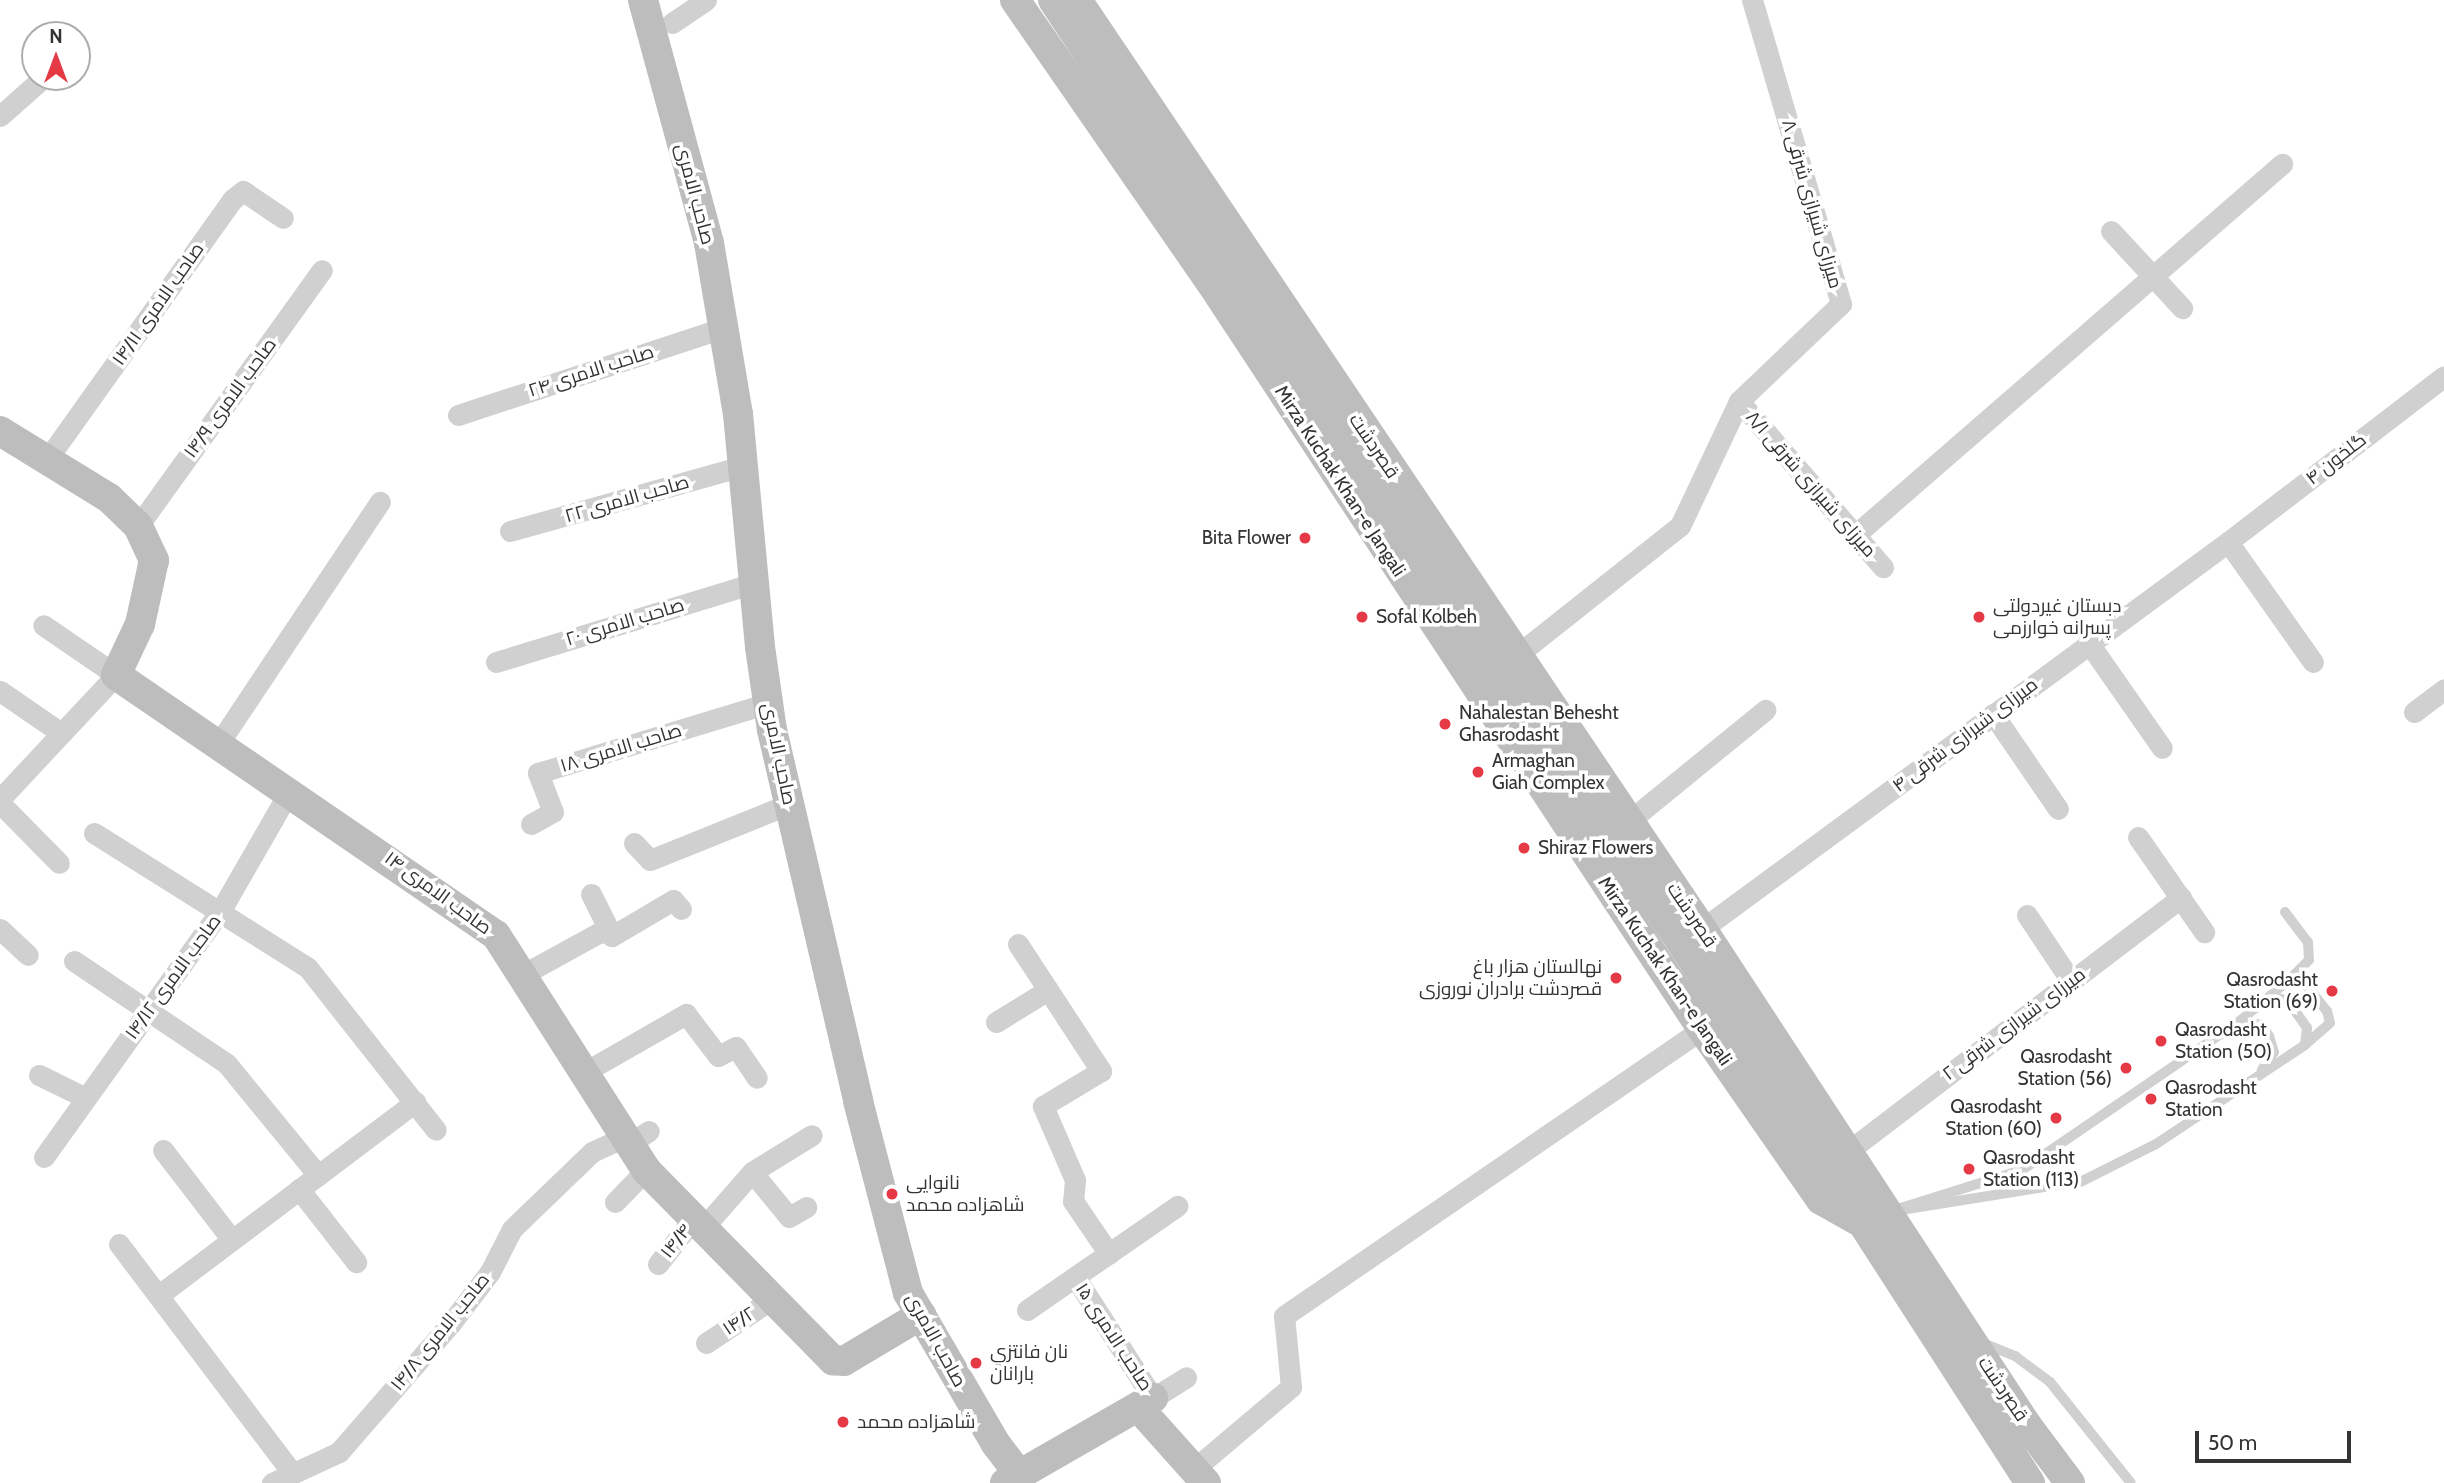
<!DOCTYPE html>
<meta charset="utf-8">
<style>
body{margin:0}
#map{position:relative;width:2444px;height:1483px;overflow:hidden;background:#fff;font-family:Cabin,Cairo,sans-serif}
div>[style]{position:absolute}
.lane>*{height:10px;margin:-5px;padding:0 5px;transform-origin:5px;border-radius:5px;background:#d0d0d0}
.street>*{height:21px;margin:-10.5px;padding:0 10.5px;transform-origin:10.5px;border-radius:10.5px;background:#d0d0d0}
.secondary>*{height:30px;margin:-15px;padding:0 15px;transform-origin:15px;border-radius:15px;background:#bdbdbd}
.dots>*{width:19px;height:19px;translate:-50% -50%;box-sizing:border-box;border:4px solid #fff;border-radius:50%}
span{translate:-50% -50%;white-space:nowrap;text-align:center;line-height:1.15;-webkit-text-stroke:7px #fff;paint-order:stroke}
.street-label{font-size:19px;color:#333}
.poi-label{font-size:19px;color:#333}
.right{translate:-100% -50%;text-align:right}
.left{translate:0 -50%;text-align:left}
.north{position:absolute;left:21px;top:21px;width:70px;height:70px;box-sizing:border-box;background:#fff;border:2px solid #adadad;border-radius:50%;rotate:0deg;font-size:19px;font-weight:700;line-height:28px;text-align:center;color:#333}
.north::after{content:'';display:block;margin:auto;width:24px;height:32px;background:#e63946;clip-path:polygon(50% 0,100% 100%,50% 72%,0 100%)}
.scale{position:absolute;left:2195px;top:1431px;width:156px;height:32px;box-sizing:border-box;border:4px solid #333;border-top:0;padding-left:9px;font-size:21px;line-height:24px;white-space:nowrap;color:#333;-webkit-text-stroke:5px #fff;paint-order:stroke}
</style>
<div id="map">
<div class="lane">
<div style="left:2285px;top:912px;width:38px;rotate:53deg"></div>
<div style="left:2308px;top:942px;width:18px;rotate:87deg"></div>
<div style="left:2309px;top:960px;width:28px;rotate:135deg"></div>
<div style="left:2289px;top:980px;width:15px;rotate:8deg"></div>
<div style="left:2304px;top:982px;width:37px;rotate:52deg"></div>
<div style="left:2327px;top:1011px;width:12px;rotate:76deg"></div>
<div style="left:2330px;top:1023px;width:33px;rotate:139deg"></div>
<div style="left:2305px;top:1045px;width:179px;rotate:146.4deg"></div>
<div style="left:2156px;top:1144px;width:83px;rotate:153.4deg"></div>
<div style="left:2082px;top:1181px;width:196px;rotate:170.9deg"></div>
<div style="left:1888px;top:1212px;width:140px;rotate:-17.4deg"></div>
<div style="left:2022px;top:1170px;width:265px;rotate:-34.4deg"></div>
<div style="left:2241px;top:1020px;width:62px;rotate:-39.8deg"></div>
<div style="left:2270px;top:997px;width:17px;rotate:10deg"></div>
<div style="left:2287px;top:1000px;width:19px;rotate:54deg"></div>
<div style="left:2298px;top:1015px;width:16px;rotate:55deg"></div>
<div style="left:2307px;top:1028px;width:17px;rotate:97deg"></div>
<div style="left:2241px;top:1020px;width:21px;rotate:14deg"></div>
<div style="left:2261px;top:1025px;width:14px;rotate:54deg"></div>
<div style="left:2269px;top:1036px;width:17px;rotate:73deg"></div>
<div style="left:2274px;top:1052px;width:22px;rotate:124deg"></div>
<div style="left:1980px;top:1342px;width:38px;rotate:22deg"></div>
<div style="left:2015px;top:1356px;width:44px;rotate:36.6deg"></div>
<div style="left:2050px;top:1382px;width:129px;rotate:51.3deg"></div>
</div>
<div class="street">
<div style="left:672px;top:23px;width:41px;rotate:-34.1deg"></div>
<div style="left:0;top:116px;width:59px;rotate:-41.6deg"></div>
<div style="left:2111px;top:231px;width:105px;rotate:47.3deg"></div>
<div style="left:1739px;top:401px;width:220px;rotate:49.1deg"></div>
<div style="left:458px;top:415px;width:281px;rotate:-18.2deg"></div>
<div style="left:48px;top:458px;width:318px;rotate:-54.5deg"></div>
<div style="left:233px;top:199px;width:13px;rotate:-39deg"></div>
<div style="left:243px;top:191px;width:48px;rotate:34deg"></div>
<div style="left:138px;top:526px;width:315px;rotate:-54.3deg"></div>
<div style="left:510px;top:531px;width:242px;rotate:-15.6deg"></div>
<div style="left:1855px;top:535px;width:566px;rotate:-40.99deg"></div>
<div style="left:2228px;top:542px;width:147px;rotate:54.7deg"></div>
<div style="left:2088px;top:642px;width:129px;rotate:55.1deg"></div>
<div style="left:1517px;top:655px;width:208px;rotate:-38.4deg"></div>
<div style="left:1680px;top:526px;width:138px;rotate:-64.7deg"></div>
<div style="left:1739px;top:401px;width:141px;rotate:-43.6deg"></div>
<div style="left:1841px;top:304px;width:317px;rotate:-106.3deg"></div>
<div style="left:496px;top:662px;width:270px;rotate:-17deg"></div>
<div style="left:0;top:691px;width:74px;rotate:34.5deg"></div>
<div style="left:2414px;top:712px;width:38px;rotate:-37deg"></div>
<div style="left:1993px;top:714px;width:115px;rotate:55.6deg"></div>
<div style="left:219px;top:743px;width:290px;rotate:-56.3deg"></div>
<div style="left:0;top:799px;width:170px;rotate:-46.9deg"></div>
<div style="left:116px;top:675px;width:88px;rotate:-145.6deg"></div>
<div style="left:0;top:803px;width:84px;rotate:45.5deg"></div>
<div style="left:1629px;top:821px;width:176px;rotate:-39.2deg"></div>
<div style="left:531px;top:824px;width:25px;rotate:-29deg"></div>
<div style="left:553px;top:812px;width:42px;rotate:-111deg"></div>
<div style="left:538px;top:773px;width:240px;rotate:-16.9deg"></div>
<div style="left:94px;top:833px;width:253px;rotate:32.2deg"></div>
<div style="left:308px;top:968px;width:206px;rotate:51.7deg"></div>
<div style="left:2138px;top:837px;width:116px;rotate:55.2deg"></div>
<div style="left:634px;top:843px;width:23px;rotate:47deg"></div>
<div style="left:650px;top:860px;width:150px;rotate:-21.9deg"></div>
<div style="left:591px;top:894px;width:47px;rotate:63.4deg"></div>
<div style="left:2027px;top:915px;width:79px;rotate:56.3deg"></div>
<div style="left:0;top:929px;width:38px;rotate:43deg"></div>
<div style="left:1702px;top:929px;width:653px;rotate:-36.34deg"></div>
<div style="left:2228px;top:542px;width:272px;rotate:-37.5deg"></div>
<div style="left:1018px;top:944px;width:152px;rotate:56.8deg"></div>
<div style="left:1101px;top:1071px;width:68px;rotate:148.9deg"></div>
<div style="left:1043px;top:1106px;width:81px;rotate:66.6deg"></div>
<div style="left:1075px;top:1180px;width:21px;rotate:95deg"></div>
<div style="left:1073px;top:1201px;width:64px;rotate:55.8deg"></div>
<div style="left:74px;top:961px;width:184px;rotate:33.9deg"></div>
<div style="left:227px;top:1064px;width:144px;rotate:50.7deg"></div>
<div style="left:522px;top:975px;width:91px;rotate:-28.8deg"></div>
<div style="left:602px;top:931px;width:11px;rotate:27deg"></div>
<div style="left:612px;top:936px;width:71px;rotate:-30.5deg"></div>
<div style="left:673px;top:900px;width:12px;rotate:48deg"></div>
<div style="left:996px;top:1022px;width:61px;rotate:-31.6deg"></div>
<div style="left:583px;top:1073px;width:119px;rotate:-29.8deg"></div>
<div style="left:686px;top:1014px;width:53px;rotate:52.7deg"></div>
<div style="left:718px;top:1056px;width:20px;rotate:-27deg"></div>
<div style="left:736px;top:1047px;width:37px;rotate:56deg"></div>
<div style="left:39px;top:1075px;width:52px;rotate:26.1deg"></div>
<div style="left:628px;top:1145px;width:25px;rotate:-34deg"></div>
<div style="left:163px;top:1150px;width:113px;rotate:52.5deg"></div>
<div style="left:1847px;top:1152px;width:420px;rotate:-37.3deg"></div>
<div style="left:44px;top:1157px;width:304px;rotate:-54.4deg"></div>
<div style="left:221px;top:910px;width:138px;rotate:-60.1deg"></div>
<div style="left:752px;top:1172px;width:58px;rotate:50.6deg"></div>
<div style="left:789px;top:1217px;width:20px;rotate:-30deg"></div>
<div style="left:299px;top:1189px;width:93px;rotate:52deg"></div>
<div style="left:615px;top:1202px;width:45px;rotate:-45.9deg"></div>
<div style="left:703px;top:1228px;width:74px;rotate:-48.8deg"></div>
<div style="left:752px;top:1172px;width:70px;rotate:-31.7deg"></div>
<div style="left:119px;top:1244px;width:288px;rotate:52.9deg"></div>
<div style="left:658px;top:1264px;width:58px;rotate:-52deg"></div>
<div style="left:1075px;top:1277px;width:144px;rotate:57.2deg"></div>
<div style="left:1153px;top:1398px;width:39px;rotate:-32deg"></div>
<div style="left:159px;top:1295px;width:321px;rotate:-37deg"></div>
<div style="left:1027px;top:1310px;width:183px;rotate:-34.7deg"></div>
<div style="left:706px;top:1343px;width:79px;rotate:-33.7deg"></div>
<div style="left:1194px;top:1469px;width:127px;rotate:-40.2deg"></div>
<div style="left:1291px;top:1387px;width:71px;rotate:-95.6deg"></div>
<div style="left:1284px;top:1316px;width:507px;rotate:-34.47deg"></div>
<div style="left:272px;top:1483px;width:74px;rotate:-24.8deg"></div>
<div style="left:339px;top:1452px;width:171px;rotate:-49deg"></div>
<div style="left:451px;top:1323px;width:64px;rotate:-52.6deg"></div>
<div style="left:490px;top:1272px;width:48px;rotate:-62.9deg"></div>
<div style="left:512px;top:1229px;width:111px;rotate:-43.9deg"></div>
<div style="left:592px;top:1152px;width:35px;rotate:-25deg"></div>
</div>
<div class="secondary">
<div style="left:643px;top:0;width:252px;rotate:74.8deg"></div>
<div style="left:709px;top:243px;width:173px;rotate:80.4deg"></div>
<div style="left:738px;top:414px;width:234px;rotate:84.6deg"></div>
<div style="left:760px;top:647px;width:84px;rotate:81.8deg"></div>
<div style="left:772px;top:730px;width:381px;rotate:76.9deg"></div>
<div style="left:858px;top:1101px;width:198px;rotate:75.4deg"></div>
<div style="left:908px;top:1293px;width:175px;rotate:59.8deg"></div>
<div style="left:996px;top:1444px;width:39px;rotate:53deg"></div>
<div style="left:1015px;top:0;width:359px;rotate:55.3deg"></div>
<div style="left:1219px;top:295px;width:879px;rotate:56.65deg"></div>
<div style="left:1702px;top:1029px;width:208px;rotate:55.2deg"></div>
<div style="left:1821px;top:1200px;width:47px;rotate:29.3deg"></div>
<div style="left:1053px;top:0;width:576px;rotate:56.61deg"></div>
<div style="left:1370px;top:481px;width:556px;rotate:56deg"></div>
<div style="left:1681px;top:942px;width:644px;rotate:57.17deg"></div>
<div style="left:1077px;top:0;width:1120px;rotate:56.07deg"></div>
<div style="left:1702px;top:929px;width:592px;rotate:56.79deg"></div>
<div style="left:2026px;top:1424px;width:74px;rotate:53.3deg"></div>
<div style="left:0;top:431px;width:128px;rotate:31.6deg"></div>
<div style="left:109px;top:498px;width:40px;rotate:44deg"></div>
<div style="left:138px;top:526px;width:38px;rotate:65deg"></div>
<div style="left:154px;top:560px;width:66px;rotate:102.3deg"></div>
<div style="left:140px;top:624px;width:56px;rotate:115.2deg"></div>
<div style="left:116px;top:675px;width:460px;rotate:34.4deg"></div>
<div style="left:496px;top:935px;width:279px;rotate:57.4deg"></div>
<div style="left:646px;top:1170px;width:267px;rotate:45.5deg"></div>
<div style="left:833px;top:1360px;width:11px;rotate:5deg"></div>
<div style="left:844px;top:1361px;width:90px;rotate:-30.9deg"></div>
<div style="left:1138px;top:1407px;width:102px;rotate:48.2deg"></div>
<div style="left:1005px;top:1483px;width:171px;rotate:-29.9deg"></div>
</div>
<div class="dots">
<div style="left:1305px;top:538px;background:#e63946"></div>
<div style="left:1362px;top:617px;background:#e63946"></div>
<div style="left:1979px;top:617px;background:#e63946"></div>
<div style="left:1445px;top:724px;background:#e63946"></div>
<div style="left:1478px;top:772px;background:#e63946"></div>
<div style="left:1524px;top:848px;background:#e63946"></div>
<div style="left:1616px;top:978px;background:#e63946"></div>
<div style="left:2332px;top:991px;background:#e63946"></div>
<div style="left:2161px;top:1041px;background:#e63946"></div>
<div style="left:2126px;top:1068px;background:#e63946"></div>
<div style="left:2151px;top:1099px;background:#e63946"></div>
<div style="left:2056px;top:1118px;background:#e63946"></div>
<div style="left:1969px;top:1169px;background:#e63946"></div>
<div style="left:892px;top:1194px;background:#e63946"></div>
<div style="left:976px;top:1363px;background:#e63946"></div>
<div style="left:843px;top:1422px;background:#e63946"></div>
</div>
<div class="street-label">
<span style="left:695px;top:194px;rotate:75deg">صاحب الامری</span>
<span style="left:1812px;top:204px;rotate:74deg">۸ میرزای شیرازی شرقی</span>
<span style="left:158px;top:304px;rotate:-55deg">۱۴/۱۱ صاحب الامری</span>
<span style="left:591px;top:371px;rotate:-18deg">۲۴ صاحب الامری</span>
<span style="left:230px;top:398px;rotate:-54deg">۱۴/۹ صاحب الامری</span>
<span style="left:1374px;top:446px;rotate:56deg">قصردشت</span>
<span style="left:2336px;top:459px;rotate:-38deg">۴ گلخون</span>
<span style="left:1340px;top:481px;rotate:57deg">Mirza Kuchak Khan-e Jangali</span>
<span style="left:1811px;top:484px;rotate:49deg">۸/۱ میرزای شیرازی شرقی</span>
<span style="left:627px;top:499px;rotate:-16deg">۲۲ صاحب الامری</span>
<span style="left:625px;top:622px;rotate:-17deg">۲۰ صاحب الامری</span>
<span style="left:1965px;top:735px;rotate:-37deg">۴ میرزای شیرازی شرقی</span>
<span style="left:621px;top:748px;rotate:-17deg">۱۸ صاحب الامری</span>
<span style="left:779px;top:754px;rotate:78deg">صاحب الامری</span>
<span style="left:438px;top:893px;rotate:36deg">۱۴ صاحب الامری</span>
<span style="left:1692px;top:915px;rotate:56deg">قصردشت</span>
<span style="left:1665px;top:971px;rotate:56deg">Mirza Kuchak Khan-e Jangali</span>
<span style="left:173px;top:977px;rotate:-54deg">۱۴/۱۲ صاحب الامری</span>
<span style="left:2014px;top:1024px;rotate:-37deg">۲ میرزای شیرازی شرقی</span>
<span style="left:676px;top:1241px;rotate:-52deg">۱۴/۴</span>
<span style="left:739px;top:1321px;rotate:-34deg">۱۴/۲</span>
<span style="left:440px;top:1332px;rotate:-51deg">صاحب الامری ۱۴/۸</span>
<span style="left:1114px;top:1337px;rotate:57deg">۱۵ صاحب الامری</span>
<span style="left:936px;top:1340px;rotate:61deg">صاحب الامری</span>
<span style="left:2003px;top:1389px;rotate:56deg">قصردشت</span>
</div>
<div class="poi-label">
<span class="right" style="left:1291px;top:538px">Bita Flower</span>
<span class="left" style="left:1993px;top:617px">دبستان غیردولتی<br>پسرانه خوارزمی</span>
<span class="left" style="left:1376px;top:617px">Sofal Kolbeh</span>
<span class="left" style="left:1459px;top:724px">Nahalestan Behesht<br>Ghasrodasht</span>
<span class="left" style="left:1492px;top:772px">Armaghan<br>Giah Complex</span>
<span class="left" style="left:1538px;top:848px">Shiraz Flowers</span>
<span class="right" style="left:1602px;top:978px">نهالستان هزار باغ<br>قصردشت برادران نوروزی</span>
<span class="right" style="left:2318px;top:991px">Qasrodasht<br>Station (69)</span>
<span class="left" style="left:2175px;top:1041px">Qasrodasht<br>Station (50)</span>
<span class="right" style="left:2112px;top:1068px">Qasrodasht<br>Station (56)</span>
<span class="left" style="left:2165px;top:1099px">Qasrodasht<br>Station</span>
<span class="right" style="left:2042px;top:1118px">Qasrodasht<br>Station (60)</span>
<span class="left" style="left:1983px;top:1169px">Qasrodasht<br>Station (113)</span>
<span class="left" style="left:906px;top:1194px">نانوایی<br>شاهزاده محمد</span>
<span class="left" style="left:990px;top:1363px">نان فانتزي<br>بارانان</span>
<span class="left" style="left:857px;top:1422px">شاهزاده محمد</span>
</div>
<div class="north">N</div>
<div class="scale">50 m</div>
</div>
